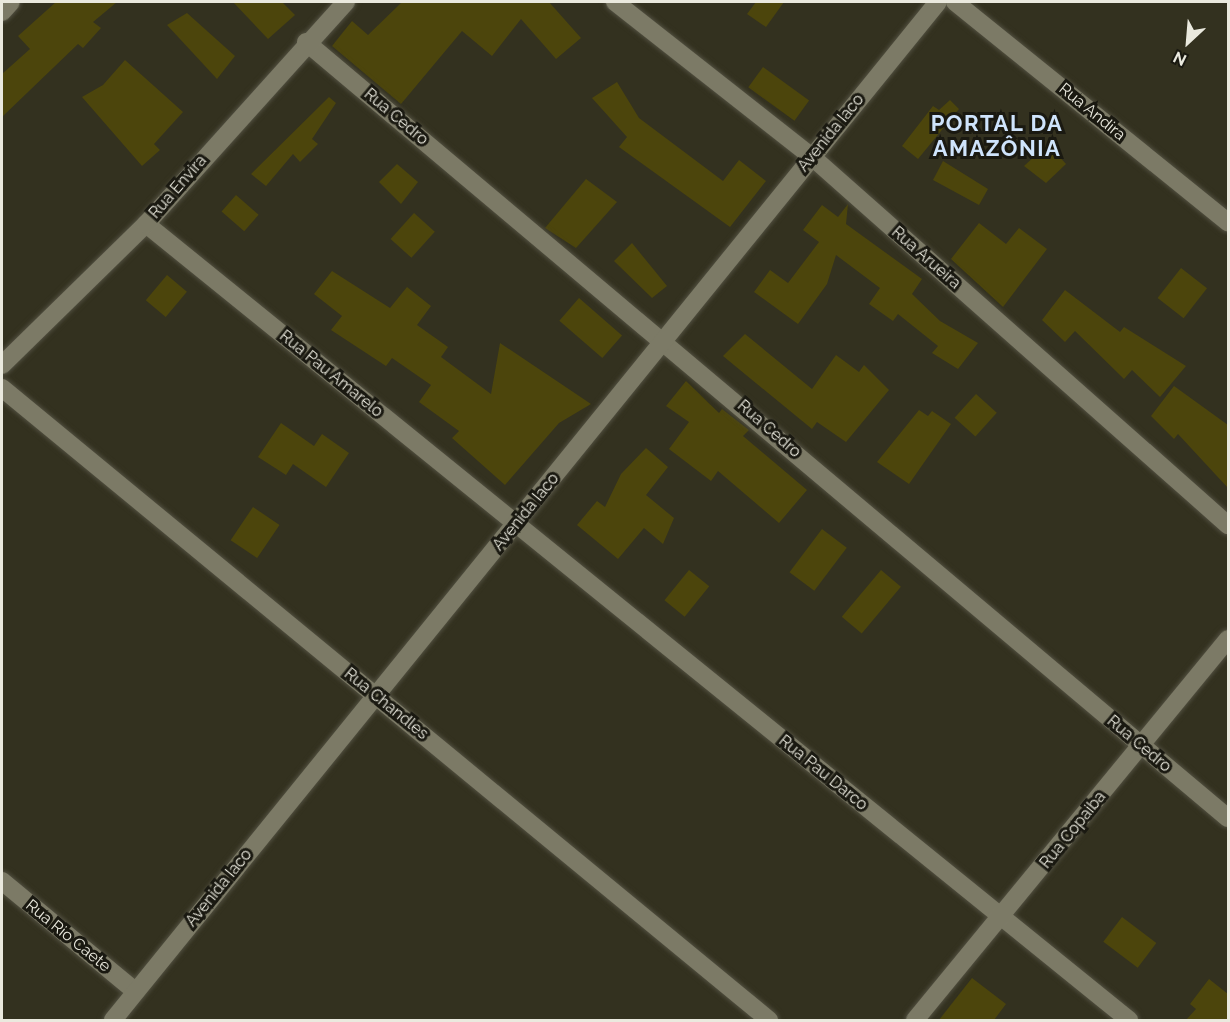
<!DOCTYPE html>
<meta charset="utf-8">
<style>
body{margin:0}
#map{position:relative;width:1230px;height:1022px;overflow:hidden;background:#33311f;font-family:Raleway,sans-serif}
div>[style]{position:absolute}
.building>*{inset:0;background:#4c450c;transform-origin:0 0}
.roads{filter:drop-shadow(0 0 2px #514f40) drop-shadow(0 0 2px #514f40)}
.minor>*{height:18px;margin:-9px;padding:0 9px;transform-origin:9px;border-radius:9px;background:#7c7a66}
span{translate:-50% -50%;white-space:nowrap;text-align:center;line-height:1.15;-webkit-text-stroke:6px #1a1911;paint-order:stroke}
.street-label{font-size:16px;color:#eae9de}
.district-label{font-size:22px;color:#cfe4fc;font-weight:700;letter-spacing:1.5px}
.frame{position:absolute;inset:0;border:3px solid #eae9de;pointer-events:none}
.north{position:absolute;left:1158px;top:12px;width:60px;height:60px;-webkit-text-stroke:4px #1a1911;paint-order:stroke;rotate:206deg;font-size:16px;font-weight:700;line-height:24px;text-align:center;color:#eae9de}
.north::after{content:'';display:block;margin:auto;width:21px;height:27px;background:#eae9de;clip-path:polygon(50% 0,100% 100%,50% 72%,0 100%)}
</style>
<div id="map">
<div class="building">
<div style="clip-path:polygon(56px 2px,117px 2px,93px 22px,101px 28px,83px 48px,78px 44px,2px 117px,2px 74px,30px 49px,18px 36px)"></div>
<div style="clip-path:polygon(233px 2px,282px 2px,295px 15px,268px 39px)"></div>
<div style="clip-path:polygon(402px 2px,549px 2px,581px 38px,556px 59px,521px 19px,492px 56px,462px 31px,401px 104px,332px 46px,352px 21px,368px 35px)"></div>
<div style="clip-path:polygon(756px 2px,784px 2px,766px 27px,747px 14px)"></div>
<div style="clip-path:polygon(187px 13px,235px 56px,217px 79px,167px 25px)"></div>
<div style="clip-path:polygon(125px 60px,183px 112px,154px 144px,160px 150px,142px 166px,82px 97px,103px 85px)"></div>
<div style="left:763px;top:67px;width:57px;height:25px;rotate:36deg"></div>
<div style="clip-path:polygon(617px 82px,639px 118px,723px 181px,739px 160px,766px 181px,730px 227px,619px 147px,627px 137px,592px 98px)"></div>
<div style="clip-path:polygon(329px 97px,336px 103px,312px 139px,318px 144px,300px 162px,293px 154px,266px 186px,251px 174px)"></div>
<div style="clip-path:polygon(950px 100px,959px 109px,918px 159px,902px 146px,933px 106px,939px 110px)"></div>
<div style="clip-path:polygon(1048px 144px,1066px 164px,1046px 183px,1024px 166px)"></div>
<div style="clip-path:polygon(943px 161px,988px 189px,979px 205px,933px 180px)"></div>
<div style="clip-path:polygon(397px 164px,418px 182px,401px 204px,379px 182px)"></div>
<div style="clip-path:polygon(586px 179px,617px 202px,576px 248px,545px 228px)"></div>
<div style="left:236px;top:195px;width:30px;height:22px;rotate:41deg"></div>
<div style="clip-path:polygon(848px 204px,846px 224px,922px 279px,912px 294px,940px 321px,978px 343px,958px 369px,932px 353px,938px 346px,898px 314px,893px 321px,869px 304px,880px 288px,836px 255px,827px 284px,798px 324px,754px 292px,770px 270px,788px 283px,819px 242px,803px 230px,822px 205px,838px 217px)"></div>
<div style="left:414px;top:213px;width:28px;height:35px;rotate:42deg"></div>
<div style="clip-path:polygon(979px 223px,1006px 244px,1019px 228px,1047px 249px,1003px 307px,951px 259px)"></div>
<div style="clip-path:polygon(632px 243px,667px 286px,652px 298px,614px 261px)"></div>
<div style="left:1181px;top:268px;width:33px;height:38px;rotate:38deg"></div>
<div style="clip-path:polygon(332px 271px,390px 308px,407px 287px,431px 306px,417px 325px,448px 347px,441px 357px,491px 394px,500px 343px,591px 404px,559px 423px,505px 485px,452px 438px,459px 431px,419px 402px,431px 385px,392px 358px,386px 366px,331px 330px,342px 316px,314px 294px)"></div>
<div style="left:167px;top:275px;width:26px;height:33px;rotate:40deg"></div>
<div style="clip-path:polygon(1065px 290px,1120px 332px,1124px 327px,1186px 366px,1160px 397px,1132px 370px,1124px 379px,1075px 331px,1065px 342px,1042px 320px)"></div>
<div style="left:579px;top:298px;width:57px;height:30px;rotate:41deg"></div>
<div style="clip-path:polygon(745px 334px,812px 389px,836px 355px,859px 372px,864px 365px,889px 390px,846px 442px,817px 422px,812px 429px,723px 356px)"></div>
<div style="clip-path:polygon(686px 381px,719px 413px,722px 409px,749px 430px,743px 436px,807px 490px,779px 523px,718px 471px,711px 481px,669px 449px,689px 422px,666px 406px)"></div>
<div style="clip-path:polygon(1174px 386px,1228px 425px,1228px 488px,1178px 434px,1174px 439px,1151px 416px)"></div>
<div style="left:976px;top:394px;width:28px;height:32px;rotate:42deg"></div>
<div style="clip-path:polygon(919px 410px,928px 416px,932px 411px,951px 424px,909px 484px,877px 462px)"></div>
<div style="clip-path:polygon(281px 423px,314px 446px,322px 434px,349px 453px,326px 487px,293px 464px,286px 475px,258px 457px)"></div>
<div style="clip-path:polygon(646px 448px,668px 467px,646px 495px,674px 518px,663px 544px,644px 528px,618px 559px,577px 525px,597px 501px,605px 507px,621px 474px)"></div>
<div style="left:253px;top:507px;width:32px;height:40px;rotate:34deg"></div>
<div style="left:822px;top:529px;width:31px;height:54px;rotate:37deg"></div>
<div style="left:689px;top:570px;width:26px;height:39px;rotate:39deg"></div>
<div style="left:881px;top:570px;width:26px;height:61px;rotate:40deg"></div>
<div style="left:1122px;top:917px;width:43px;height:31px;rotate:37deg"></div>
<div style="clip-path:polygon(972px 978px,1006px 1004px,994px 1020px,939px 1020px)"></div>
<div style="clip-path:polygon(1209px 979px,1228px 994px,1228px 1020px,1186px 1020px,1196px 1009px,1190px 1004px)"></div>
</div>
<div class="roads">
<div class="minor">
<div style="left:615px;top:2px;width:249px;rotate:38.2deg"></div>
<div style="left:811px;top:156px;width:557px;rotate:41.51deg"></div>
<div style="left:955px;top:2px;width:351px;rotate:38.9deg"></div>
<div style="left:2px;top:12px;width:13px;rotate:-48deg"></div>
<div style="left:306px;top:42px;width:1205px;rotate:40.09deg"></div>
<div style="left:146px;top:224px;width:1265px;rotate:39deg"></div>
<div style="left:2px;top:365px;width:202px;rotate:-44.4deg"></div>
<div style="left:146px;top:224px;width:299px;rotate:-48deg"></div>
<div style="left:2px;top:388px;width:994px;rotate:39.49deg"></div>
<div style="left:2px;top:881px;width:173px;rotate:39.6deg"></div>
<div style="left:113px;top:1020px;width:1310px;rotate:-50.98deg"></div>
<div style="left:915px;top:1020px;width:493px;rotate:-50.6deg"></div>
</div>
</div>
<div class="street-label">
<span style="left:1092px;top:112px;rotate:39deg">Rua Andira</span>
<span style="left:396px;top:117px;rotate:40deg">Rua Cedro</span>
<span style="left:831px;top:133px;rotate:-51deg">Avenida Iaco</span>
<span style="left:178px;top:187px;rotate:-49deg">Rua Envira</span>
<span style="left:926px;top:258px;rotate:41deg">Rua Arueira</span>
<span style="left:331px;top:374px;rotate:39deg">Rua Pau Amarelo</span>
<span style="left:769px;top:429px;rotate:41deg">Rua Cedro</span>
<span style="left:526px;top:512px;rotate:-51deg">Avenida Iaco</span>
<span style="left:386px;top:704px;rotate:39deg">Rua Chandles</span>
<span style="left:1139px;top:744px;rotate:40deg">Rua Cedro</span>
<span style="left:823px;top:773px;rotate:39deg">Rua Pau Darco</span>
<span style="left:1073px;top:830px;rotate:-51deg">Rua Copaiba</span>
<span style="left:219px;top:888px;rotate:-51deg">Avenida Iaco</span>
<span style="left:68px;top:936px;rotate:39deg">Rua Rio Caete</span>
</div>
<div class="district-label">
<span style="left:997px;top:136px">PORTAL DA<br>AMAZÔNIA</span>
</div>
<div class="frame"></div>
<div class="north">N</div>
</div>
